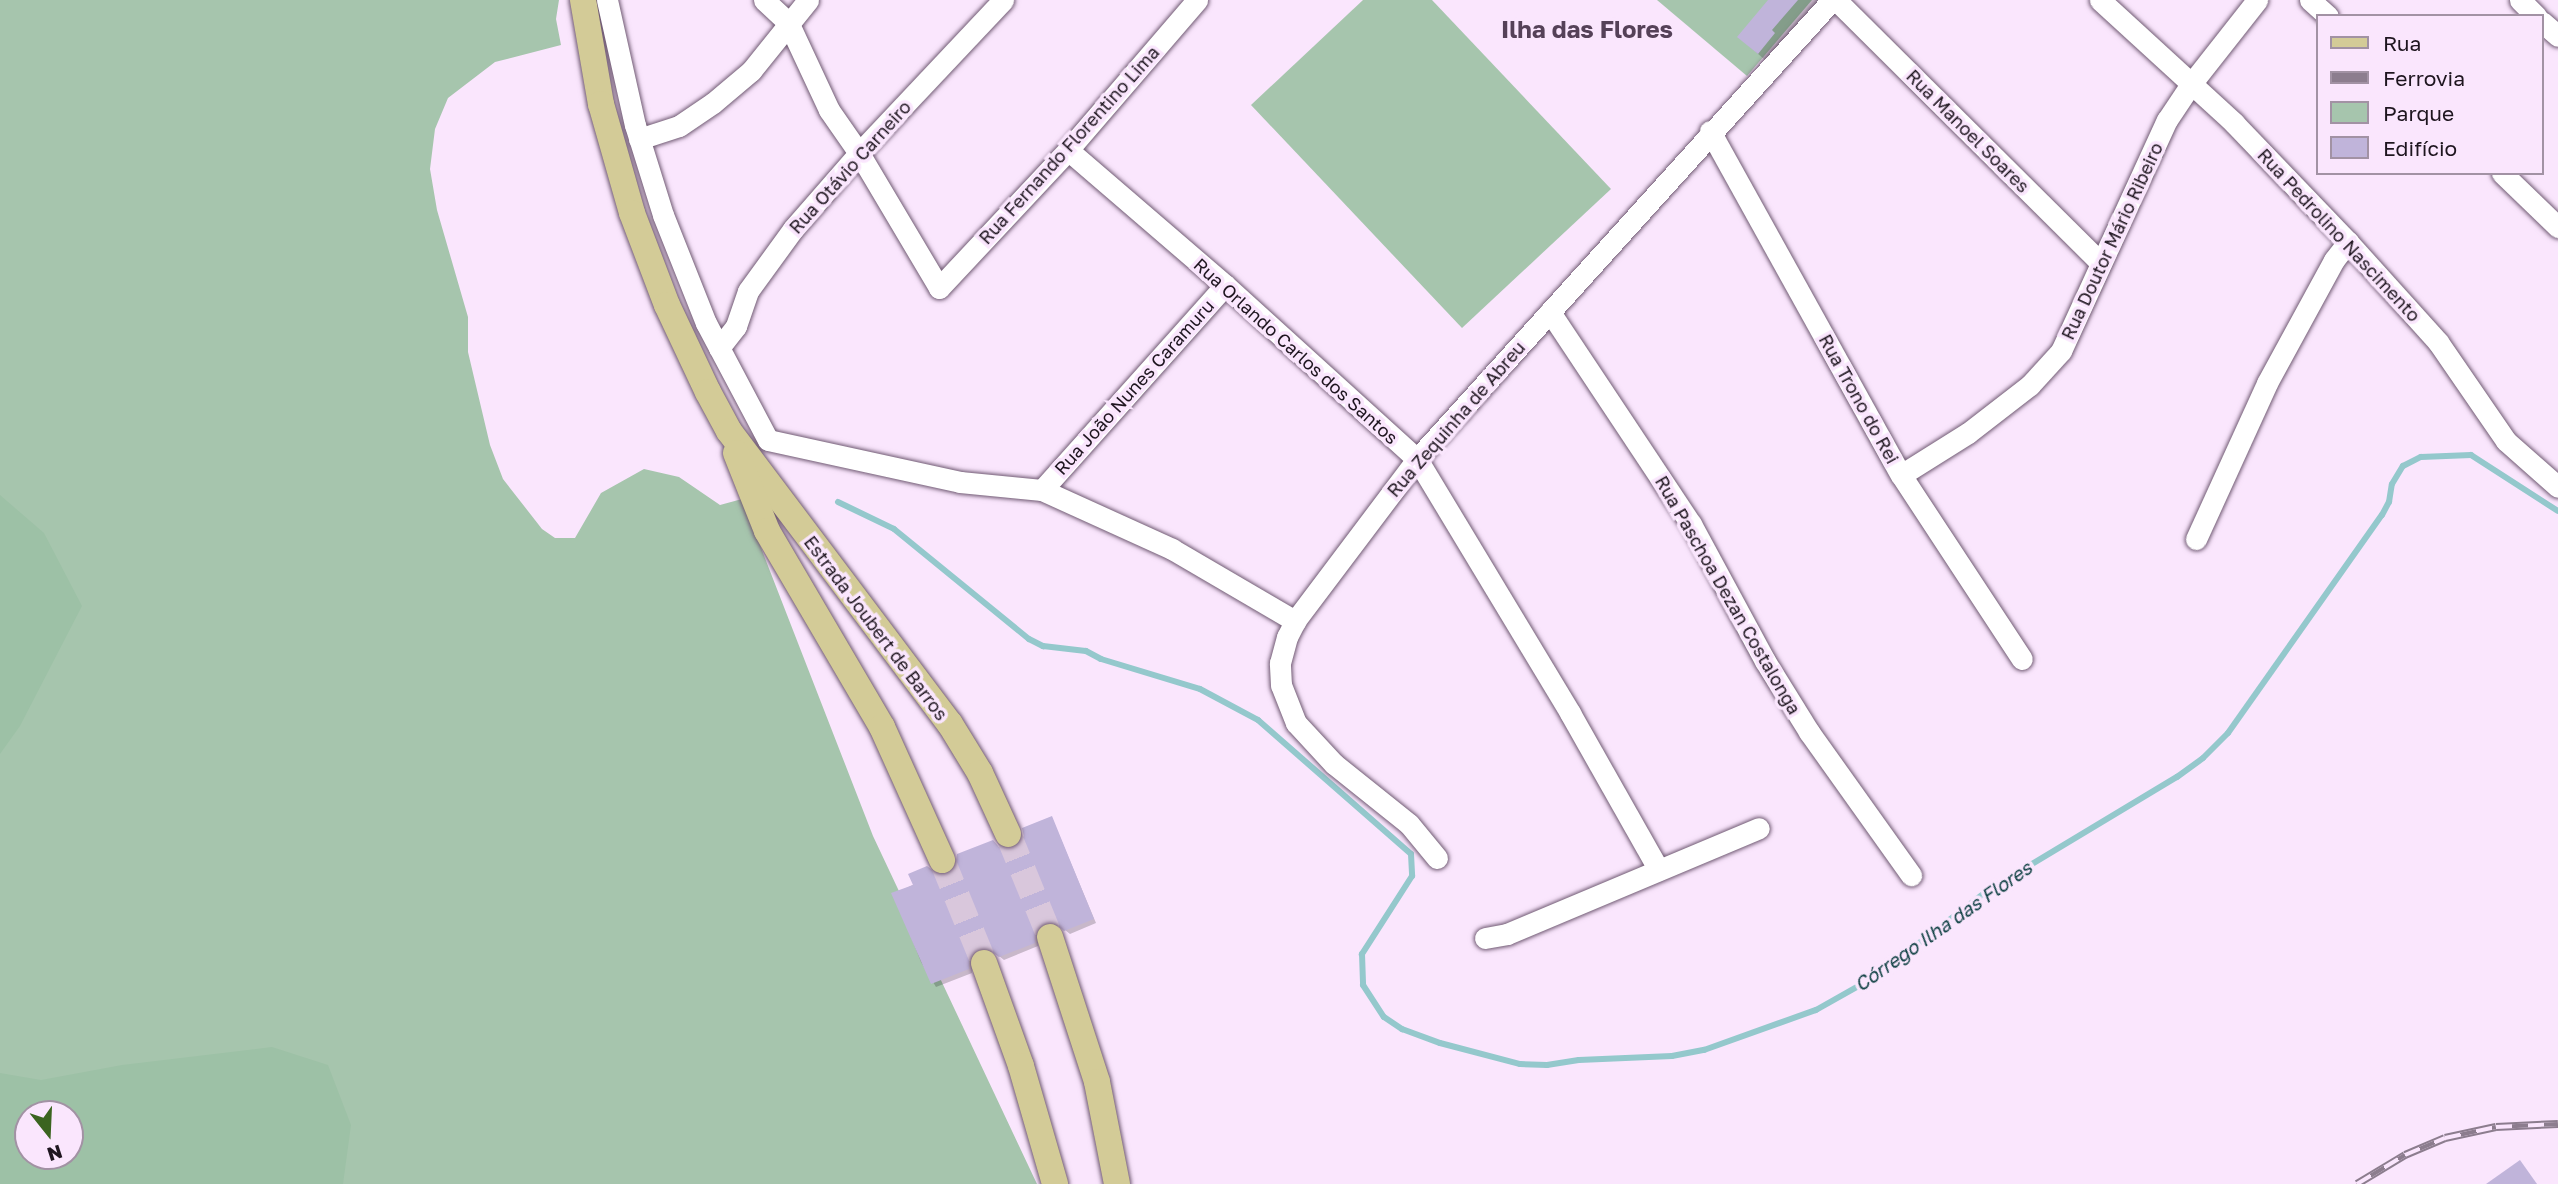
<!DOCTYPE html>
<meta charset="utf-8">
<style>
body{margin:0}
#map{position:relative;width:2558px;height:1184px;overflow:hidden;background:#fae6fd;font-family:"Golos Text",sans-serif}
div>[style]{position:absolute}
.green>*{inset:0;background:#a6c5ad}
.forest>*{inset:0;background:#9dc1a6}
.shadow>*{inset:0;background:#0003}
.stream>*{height:6px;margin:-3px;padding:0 3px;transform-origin:3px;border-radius:3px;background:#94c8cc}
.building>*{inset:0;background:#c0b4da}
.major-tunnel>*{height:26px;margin-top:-13px;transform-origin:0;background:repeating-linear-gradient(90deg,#d9c7dc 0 26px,transparent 0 39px)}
.roads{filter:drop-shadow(0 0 2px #705a73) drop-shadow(0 0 2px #705a73)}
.minor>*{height:21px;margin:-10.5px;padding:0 10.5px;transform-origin:10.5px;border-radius:10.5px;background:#fff}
.major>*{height:26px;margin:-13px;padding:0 13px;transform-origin:13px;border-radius:13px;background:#d3cb97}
.rail>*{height:8px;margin-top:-4px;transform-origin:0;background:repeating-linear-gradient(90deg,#fae6fd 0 16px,#8c7d8e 0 32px);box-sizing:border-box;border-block:2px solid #8c7d8e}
span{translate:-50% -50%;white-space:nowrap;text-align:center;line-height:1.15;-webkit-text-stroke:7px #fae6fd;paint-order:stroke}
.street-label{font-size:18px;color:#1e151f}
.water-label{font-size:19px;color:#0f4043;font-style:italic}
.district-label{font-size:24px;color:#554158;font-weight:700}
.legend{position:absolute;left:2316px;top:14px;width:228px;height:161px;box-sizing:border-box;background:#fae6fd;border:2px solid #a292a4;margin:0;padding:9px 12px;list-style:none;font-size:21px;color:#1e151f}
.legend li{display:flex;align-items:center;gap:14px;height:35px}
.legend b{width:35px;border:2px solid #a292a4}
.north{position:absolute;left:14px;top:1100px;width:70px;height:70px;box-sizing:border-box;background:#fae6fd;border:2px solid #a292a4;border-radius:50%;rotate:162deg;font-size:19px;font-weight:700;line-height:28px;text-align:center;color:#1e151f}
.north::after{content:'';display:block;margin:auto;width:24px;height:32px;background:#3b6420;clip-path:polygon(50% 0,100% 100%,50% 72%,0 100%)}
</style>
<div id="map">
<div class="green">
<div style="clip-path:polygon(evenodd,0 0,559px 0,556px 19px,561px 45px,495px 62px,448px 98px,435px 129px,430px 169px,437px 210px,468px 317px,468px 352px,490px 445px,503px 479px,542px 529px,555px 538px,575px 538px,601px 493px,644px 469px,679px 477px,720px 505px,742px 499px,873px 836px,1037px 1184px,0 1184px,0 0,28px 1114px,70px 1114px,70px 1156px,28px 1156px,28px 1114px)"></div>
<div style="clip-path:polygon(1363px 0,1432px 0,1611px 189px,1462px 328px,1251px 105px)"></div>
<div style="clip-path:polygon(1657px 0,1812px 0,1747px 76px)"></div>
</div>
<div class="forest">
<div style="clip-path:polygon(0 495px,44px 533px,82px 606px,20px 726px,0 754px)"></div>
<div style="clip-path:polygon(evenodd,272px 1047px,328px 1065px,351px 1125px,343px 1184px,0 1184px,0 1073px,41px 1080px,122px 1065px,272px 1047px,28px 1114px,70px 1114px,70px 1156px,28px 1156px,28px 1114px)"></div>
</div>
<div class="shadow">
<div style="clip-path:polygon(1770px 0,1826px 0,1774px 68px,1739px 37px)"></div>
<div style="clip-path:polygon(1052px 818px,1096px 923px,1070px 934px,1059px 925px,1049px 925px,1038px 937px,1038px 946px,1004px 960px,993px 951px,982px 952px,972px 964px,972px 973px,936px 987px,921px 962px,894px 894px,933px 875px,948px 876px,1000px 849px,1014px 850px,1023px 843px,1024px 829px)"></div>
</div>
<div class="stream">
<div style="left:838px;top:502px;width:62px;rotate:25.7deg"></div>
<div style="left:894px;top:529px;width:174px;rotate:39.2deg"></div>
<div style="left:1029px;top:639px;width:16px;rotate:27deg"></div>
<div style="left:1043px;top:646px;width:43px;rotate:6.6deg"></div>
<div style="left:1086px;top:651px;width:17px;rotate:28deg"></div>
<div style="left:1101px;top:659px;width:103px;rotate:16.9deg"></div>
<div style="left:1200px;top:689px;width:66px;rotate:28.1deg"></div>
<div style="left:1258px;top:720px;width:203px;rotate:41.2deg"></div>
<div style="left:1411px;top:854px;width:22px;rotate:87deg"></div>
<div style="left:1412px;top:876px;width:93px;rotate:122.7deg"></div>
<div style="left:1362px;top:954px;width:31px;rotate:88deg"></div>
<div style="left:1363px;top:985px;width:38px;rotate:57deg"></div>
<div style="left:1384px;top:1017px;width:22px;rotate:34deg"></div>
<div style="left:1402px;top:1029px;width:40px;rotate:20.2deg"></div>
<div style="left:1440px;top:1043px;width:83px;rotate:14.7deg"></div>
<div style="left:1520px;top:1064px;width:27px;rotate:2deg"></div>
<div style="left:1547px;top:1065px;width:32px;rotate:-9deg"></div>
<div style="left:1579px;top:1060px;width:93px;rotate:-2.5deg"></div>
<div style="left:1672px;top:1056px;width:33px;rotate:-11deg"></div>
<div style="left:1704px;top:1050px;width:119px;rotate:-19.7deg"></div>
<div style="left:1816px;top:1010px;width:69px;rotate:-29.5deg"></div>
<div style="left:1876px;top:976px;width:140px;rotate:-37.4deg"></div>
<div style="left:1987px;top:891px;width:222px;rotate:-31deg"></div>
<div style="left:2177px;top:777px;width:32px;rotate:-36deg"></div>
<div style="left:2203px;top:758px;width:35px;rotate:-45deg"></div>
<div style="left:2228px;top:733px;width:267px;rotate:-54.8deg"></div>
<div style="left:2382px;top:515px;width:15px;rotate:-62deg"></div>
<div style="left:2389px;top:502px;width:18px;rotate:-81deg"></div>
<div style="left:2392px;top:484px;width:21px;rotate:-59deg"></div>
<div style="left:2403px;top:466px;width:20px;rotate:-27deg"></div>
<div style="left:2421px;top:457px;width:50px;rotate:-2.3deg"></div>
<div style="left:2471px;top:455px;width:103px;rotate:32.8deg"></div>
</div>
<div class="building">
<div style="clip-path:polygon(1768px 0,1798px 0,1772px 30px,1775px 33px,1758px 54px,1737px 37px)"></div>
<div style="clip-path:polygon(1052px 816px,1094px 919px,1064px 931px,1054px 922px,1045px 922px,1035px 933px,1035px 943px,999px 957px,987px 948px,978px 948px,969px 960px,969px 969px,931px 984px,891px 893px,913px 885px,908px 874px,927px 866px,940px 876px,949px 874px,955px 869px,957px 854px,993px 840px,999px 847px,1015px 848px,1024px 836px,1022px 828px)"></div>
<div style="clip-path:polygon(2520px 1160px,2537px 1184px,2486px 1184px)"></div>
</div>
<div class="major-tunnel">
<div style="left:1008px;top:834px;width:111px;rotate:67.8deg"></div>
<div style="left:942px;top:860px;width:111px;rotate:67.8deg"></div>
</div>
<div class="roads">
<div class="minor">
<div style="left:607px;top:0;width:128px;rotate:77.4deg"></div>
<div style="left:635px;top:125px;width:94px;rotate:72.7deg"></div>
<div style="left:663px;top:215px;width:116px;rotate:68.3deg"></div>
<div style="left:706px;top:323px;width:132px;rotate:62.1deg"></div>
<div style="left:768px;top:440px;width:197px;rotate:12.3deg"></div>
<div style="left:960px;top:482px;width:82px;rotate:5.6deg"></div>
<div style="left:1042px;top:490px;width:143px;rotate:24.4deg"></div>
<div style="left:1172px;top:549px;width:143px;rotate:30.3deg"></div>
<div style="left:764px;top:0;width:33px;rotate:43deg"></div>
<div style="left:788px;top:22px;width:97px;rotate:65deg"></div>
<div style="left:829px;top:110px;width:52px;rotate:55.1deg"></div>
<div style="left:859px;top:153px;width:157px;rotate:59.3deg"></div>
<div style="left:939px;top:288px;width:189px;rotate:-46.9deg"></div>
<div style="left:1068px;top:150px;width:198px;rotate:-49.3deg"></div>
<div style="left:1836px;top:0;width:373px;rotate:44.8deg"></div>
<div style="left:2100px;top:0;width:182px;rotate:42.5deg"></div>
<div style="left:2234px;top:123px;width:165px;rotate:46.2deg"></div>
<div style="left:2348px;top:242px;width:135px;rotate:48deg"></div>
<div style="left:2438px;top:342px;width:120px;rotate:55.5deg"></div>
<div style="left:2506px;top:441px;width:69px;rotate:41.5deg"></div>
<div style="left:2310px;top:0;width:24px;rotate:42deg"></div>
<div style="left:2520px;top:0;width:23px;rotate:45deg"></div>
<div style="left:2542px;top:22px;width:21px;rotate:41deg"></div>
<div style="left:1710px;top:131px;width:393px;rotate:61deg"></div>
<div style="left:1901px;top:475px;width:220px;rotate:56.7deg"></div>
<div style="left:639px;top:139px;width:42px;rotate:-18deg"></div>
<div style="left:679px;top:126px;width:41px;rotate:-34.1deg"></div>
<div style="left:713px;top:103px;width:50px;rotate:-40.1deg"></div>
<div style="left:751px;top:71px;width:91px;rotate:-51.2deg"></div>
<div style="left:1068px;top:150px;width:207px;rotate:40.7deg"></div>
<div style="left:1225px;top:285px;width:259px;rotate:42.2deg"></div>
<div style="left:1417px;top:459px;width:297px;rotate:58.9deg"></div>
<div style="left:1570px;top:713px;width:180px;rotate:60.5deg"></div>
<div style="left:2502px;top:173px;width:78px;rotate:44deg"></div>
<div style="left:1550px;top:312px;width:255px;rotate:56.4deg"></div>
<div style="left:1691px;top:524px;width:156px;rotate:61.6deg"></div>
<div style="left:1765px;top:661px;width:84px;rotate:58.2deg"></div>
<div style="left:1809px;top:732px;width:176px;rotate:54.5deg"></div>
<div style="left:719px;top:348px;width:28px;rotate:-52deg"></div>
<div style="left:736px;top:326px;width:37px;rotate:-71deg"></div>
<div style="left:748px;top:291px;width:77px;rotate:-54deg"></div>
<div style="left:793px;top:229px;width:101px;rotate:-49deg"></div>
<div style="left:859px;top:153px;width:210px;rotate:-46.7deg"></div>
<div style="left:1901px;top:475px;width:79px;rotate:-32.1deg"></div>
<div style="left:1968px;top:433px;width:78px;rotate:-37.7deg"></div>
<div style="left:2030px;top:385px;width:46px;rotate:-47.6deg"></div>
<div style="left:2061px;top:351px;width:254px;rotate:-65.4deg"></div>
<div style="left:2167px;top:120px;width:43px;rotate:-56.3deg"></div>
<div style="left:2191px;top:84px;width:107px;rotate:-51.8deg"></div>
<div style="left:1042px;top:490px;width:275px;rotate:-48.2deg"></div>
<div style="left:2196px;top:539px;width:171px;rotate:-65.5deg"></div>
<div style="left:2267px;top:383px;width:140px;rotate:-61.4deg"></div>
<div style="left:2334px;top:260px;width:23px;rotate:-52deg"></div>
<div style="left:1437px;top:858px;width:44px;rotate:-129.5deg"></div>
<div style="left:1409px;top:824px;width:96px;rotate:-141.3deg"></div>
<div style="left:1334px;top:764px;width:56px;rotate:-132.8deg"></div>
<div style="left:1296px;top:723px;width:41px;rotate:-111.5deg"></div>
<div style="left:1281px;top:685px;width:22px;rotate:-93deg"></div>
<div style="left:1280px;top:663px;width:27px;rotate:-75deg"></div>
<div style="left:1287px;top:637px;width:18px;rotate:-63deg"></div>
<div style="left:1295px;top:621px;width:203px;rotate:-53deg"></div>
<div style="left:1417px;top:459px;width:619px;rotate:-47.88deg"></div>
<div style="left:1485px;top:938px;width:22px;rotate:-10deg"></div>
<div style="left:1507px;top:934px;width:273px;rotate:-22.8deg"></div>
</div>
<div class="major">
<div style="left:583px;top:0;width:106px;rotate:80.2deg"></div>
<div style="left:601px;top:104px;width:113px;rotate:74.1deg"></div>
<div style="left:632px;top:213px;width:98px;rotate:69.2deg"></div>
<div style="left:667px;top:305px;width:96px;rotate:64.8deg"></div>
<div style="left:708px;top:392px;width:44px;rotate:61.7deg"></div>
<div style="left:729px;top:431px;width:367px;rotate:53deg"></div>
<div style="left:950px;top:724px;width:57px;rotate:58.5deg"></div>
<div style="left:980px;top:773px;width:67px;rotate:65.3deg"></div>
<div style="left:736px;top:453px;width:84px;rotate:68.3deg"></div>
<div style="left:767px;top:531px;width:227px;rotate:59.6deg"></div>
<div style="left:882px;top:727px;width:146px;rotate:65.7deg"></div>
<div style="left:1050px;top:937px;width:152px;rotate:72deg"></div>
<div style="left:1097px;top:1082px;width:104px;rotate:78.9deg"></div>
<div style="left:984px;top:963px;width:109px;rotate:70.2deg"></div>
<div style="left:1021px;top:1066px;width:123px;rotate:73.9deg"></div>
</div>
</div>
<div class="rail">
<div style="left:2357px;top:1184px;width:56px;rotate:-31.1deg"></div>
<div style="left:2405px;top:1155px;width:43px;rotate:-23deg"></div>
<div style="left:2445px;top:1138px;width:52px;rotate:-12.2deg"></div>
<div style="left:2496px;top:1127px;width:62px;rotate:-2.8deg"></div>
</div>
<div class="street-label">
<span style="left:1968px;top:131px;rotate:45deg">Rua Manoel Soares</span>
<span style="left:1069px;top:145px;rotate:-48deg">Rua Fernando Florentino Lima</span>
<span style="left:850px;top:167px;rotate:-48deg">Rua Otávio Carneiro</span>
<span style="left:2339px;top:235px;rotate:47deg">Rua Pedrolino Nascimento</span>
<span style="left:2112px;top:241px;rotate:-65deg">Rua Doutor Mário Ribeiro</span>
<span style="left:1296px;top:351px;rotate:42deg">Rua Orlando Carlos dos Santos</span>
<span style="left:1134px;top:387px;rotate:-48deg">Rua João Nunes Caramuru</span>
<span style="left:1859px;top:399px;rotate:61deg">Rua Trono do Rei</span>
<span style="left:1456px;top:419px;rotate:-49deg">Rua Zequinha de Abreu</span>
<span style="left:1728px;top:595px;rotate:60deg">Rua Paschoa Dezan Costalonga</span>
<span style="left:876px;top:628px;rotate:53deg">Estrada Joubert de Barros</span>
</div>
<div class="water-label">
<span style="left:1943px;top:926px;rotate:-35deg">Córrego Ilha das Flores</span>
</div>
<div class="district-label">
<span style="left:1587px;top:29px">Ilha das Flores</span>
</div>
<ul class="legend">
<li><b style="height:9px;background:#d3cb97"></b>Rua</li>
<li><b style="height:9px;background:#8c7d8e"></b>Ferrovia</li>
<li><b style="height:19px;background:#a6c5ad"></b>Parque</li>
<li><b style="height:19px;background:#c0b4da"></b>Edifício</li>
</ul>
<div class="north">N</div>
</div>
